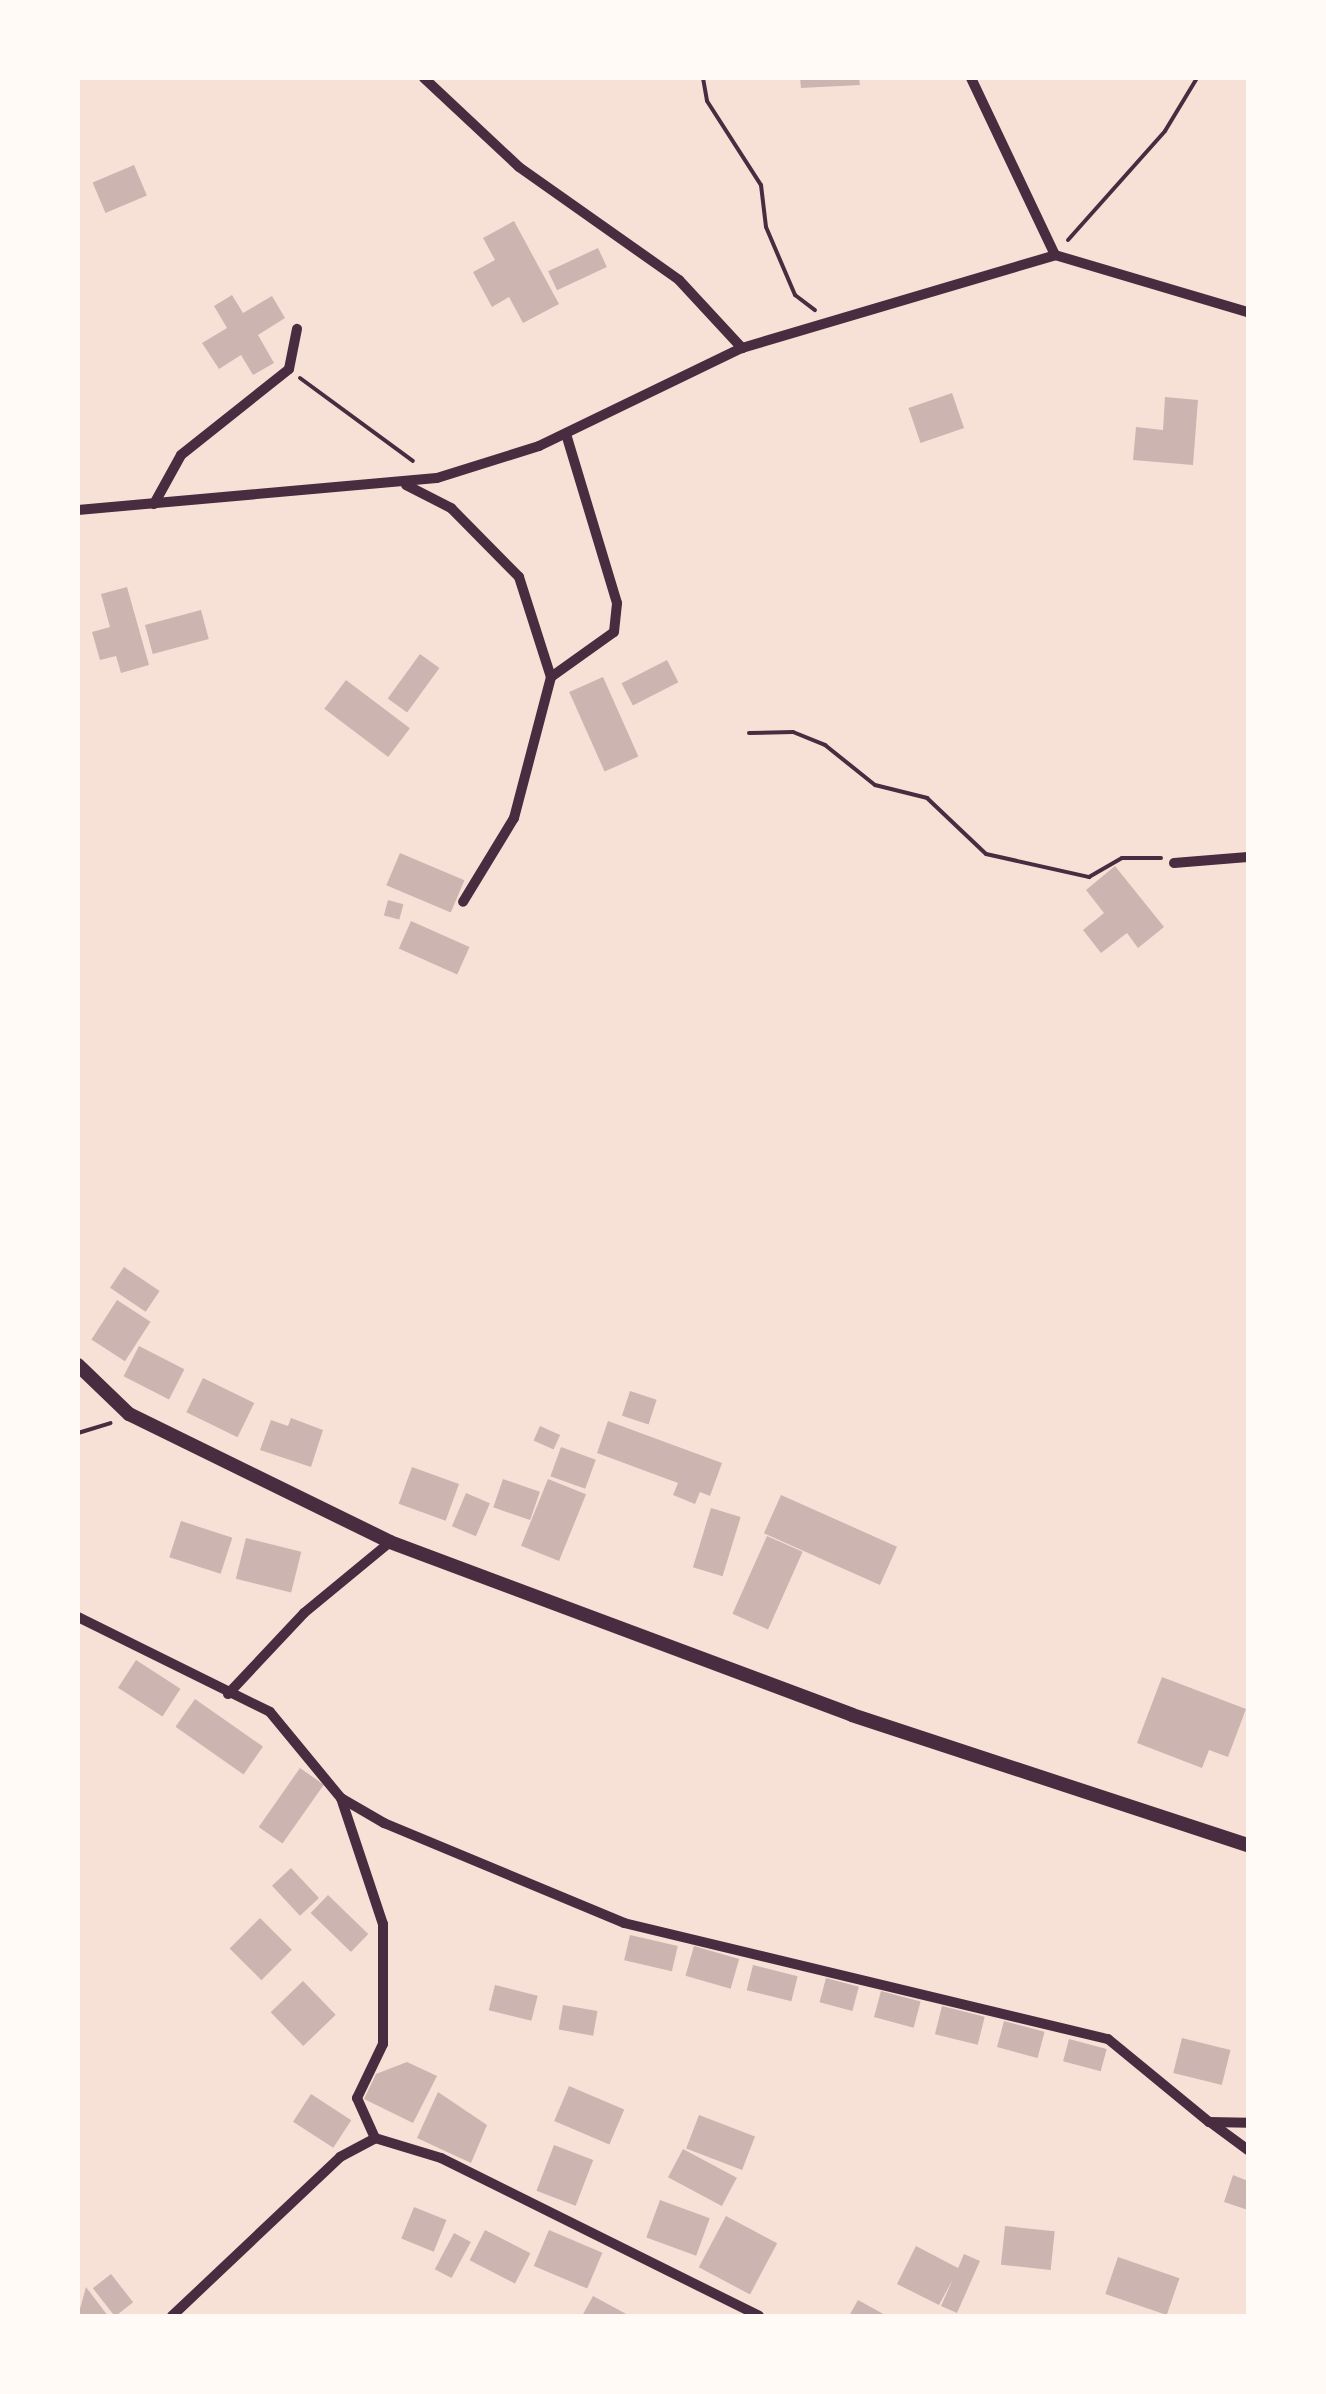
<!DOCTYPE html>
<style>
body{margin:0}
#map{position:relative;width:1326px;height:2394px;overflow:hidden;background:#f7e1d7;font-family:Jost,sans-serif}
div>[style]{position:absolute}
.building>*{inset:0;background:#ccb4b1;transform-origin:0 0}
.path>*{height:4px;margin:-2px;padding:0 2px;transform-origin:2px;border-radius:2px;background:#4a2c40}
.minor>*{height:10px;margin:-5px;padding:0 5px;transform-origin:5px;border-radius:5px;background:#4a2c40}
.tertiary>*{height:14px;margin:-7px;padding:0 7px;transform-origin:7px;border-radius:7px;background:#4a2c40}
span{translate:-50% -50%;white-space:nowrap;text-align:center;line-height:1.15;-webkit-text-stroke:8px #fffaf5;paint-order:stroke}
.frame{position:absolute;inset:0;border:80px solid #fffaf5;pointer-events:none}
</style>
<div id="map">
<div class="building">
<div style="clip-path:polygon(800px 78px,859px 78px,860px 85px,801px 88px)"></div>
<div style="left:134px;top:165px;width:33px;height:45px;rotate:67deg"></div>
<div style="clip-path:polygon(514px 221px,559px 304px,523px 323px,509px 297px,492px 307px,473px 272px,495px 260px,483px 238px)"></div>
<div style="left:598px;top:248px;width:21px;height:55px;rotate:65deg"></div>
<div style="clip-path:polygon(232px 295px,243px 313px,272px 296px,285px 318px,258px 335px,274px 363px,253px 375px,241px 355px,219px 369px,202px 343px,227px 328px,214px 306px)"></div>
<div style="left:952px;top:393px;width:37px;height:46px;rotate:71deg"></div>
<div style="clip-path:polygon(1165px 397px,1198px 400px,1193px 465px,1133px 460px,1136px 427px,1163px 430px)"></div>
<div style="clip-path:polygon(127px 587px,149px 665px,121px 673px,116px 656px,100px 660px,92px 632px,110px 627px,101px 594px)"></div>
<div style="left:201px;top:610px;width:30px;height:58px;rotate:75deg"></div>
<div style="left:420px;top:654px;width:24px;height:55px;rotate:36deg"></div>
<div style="left:667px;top:660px;width:25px;height:51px;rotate:63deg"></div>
<div style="left:603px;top:677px;width:87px;height:37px;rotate:66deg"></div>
<div style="left:346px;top:680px;width:80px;height:36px;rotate:37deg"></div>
<div style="left:400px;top:853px;width:70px;height:35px;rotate:23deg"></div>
<div style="clip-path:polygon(1115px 866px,1164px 927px,1138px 948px,1127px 933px,1101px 953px,1083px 930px,1104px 913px,1086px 890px)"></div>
<div style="left:388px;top:900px;width:16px;height:16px;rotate:15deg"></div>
<div style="left:411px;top:921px;width:64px;height:30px;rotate:24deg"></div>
<div style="left:124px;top:1267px;width:43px;height:25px;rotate:34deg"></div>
<div style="left:117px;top:1300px;width:40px;height:47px;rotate:33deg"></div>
<div style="left:139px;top:1346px;width:51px;height:34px;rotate:27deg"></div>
<div style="left:203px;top:1378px;width:57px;height:38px;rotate:26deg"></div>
<div style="left:630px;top:1391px;width:28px;height:26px;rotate:18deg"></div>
<div style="clip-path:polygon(291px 1418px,323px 1430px,311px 1467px,260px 1450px,271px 1420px,288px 1426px)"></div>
<div style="clip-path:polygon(608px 1421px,722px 1463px,710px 1496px,700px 1492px,695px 1504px,673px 1495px,678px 1483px,597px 1453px)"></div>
<div style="left:540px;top:1426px;width:22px;height:16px;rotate:24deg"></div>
<div style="left:561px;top:1447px;width:37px;height:31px;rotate:20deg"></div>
<div style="left:412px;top:1467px;width:50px;height:39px;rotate:20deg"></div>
<div style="left:503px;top:1479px;width:39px;height:30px;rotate:19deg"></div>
<div style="left:548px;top:1479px;width:41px;height:72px;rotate:22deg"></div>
<div style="left:466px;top:1493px;width:26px;height:36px;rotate:23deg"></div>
<div style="left:781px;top:1495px;width:127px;height:42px;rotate:24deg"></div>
<div style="left:711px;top:1508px;width:31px;height:62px;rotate:17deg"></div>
<div style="left:181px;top:1521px;width:54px;height:38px;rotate:18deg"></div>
<div style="left:767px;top:1536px;width:39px;height:85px;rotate:24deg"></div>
<div style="left:246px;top:1538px;width:57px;height:42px;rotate:14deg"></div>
<div style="left:136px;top:1660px;width:53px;height:33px;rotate:33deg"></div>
<div style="clip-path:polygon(1162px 1677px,1246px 1709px,1228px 1757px,1209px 1750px,1202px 1768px,1137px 1743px)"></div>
<div style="left:195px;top:1699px;width:83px;height:34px;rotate:35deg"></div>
<div style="left:300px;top:1768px;width:29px;height:72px;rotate:35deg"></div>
<div style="left:291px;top:1868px;width:41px;height:26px;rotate:47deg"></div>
<div style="left:328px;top:1895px;width:56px;height:25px;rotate:44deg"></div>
<div style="left:260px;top:1918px;width:45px;height:43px;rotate:45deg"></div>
<div style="left:630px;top:1935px;width:49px;height:26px;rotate:13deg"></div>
<div style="left:694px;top:1946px;width:47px;height:31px;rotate:16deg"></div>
<div style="left:753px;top:1965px;width:46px;height:26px;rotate:14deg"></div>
<div style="left:826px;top:1978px;width:34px;height:25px;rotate:15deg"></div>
<div style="left:303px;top:1981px;width:47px;height:45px;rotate:46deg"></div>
<div style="left:495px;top:1985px;width:44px;height:26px;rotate:14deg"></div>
<div style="left:881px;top:1991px;width:41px;height:27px;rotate:15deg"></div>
<div style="left:563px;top:2005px;width:35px;height:25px;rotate:10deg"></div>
<div style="left:942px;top:2006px;width:44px;height:29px;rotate:14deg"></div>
<div style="left:1004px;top:2021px;width:42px;height:27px;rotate:15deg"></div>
<div style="left:1182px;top:2038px;width:50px;height:36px;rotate:14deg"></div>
<div style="left:1069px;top:2039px;width:39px;height:23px;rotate:15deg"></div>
<div style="clip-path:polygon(407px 2062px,437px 2076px,413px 2123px,364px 2099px,376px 2074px)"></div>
<div style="left:569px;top:2086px;width:60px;height:38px;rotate:23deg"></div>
<div style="clip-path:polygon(438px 2092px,487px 2125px,471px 2163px,417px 2138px)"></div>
<div style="left:311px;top:2094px;width:48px;height:33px;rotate:33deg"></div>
<div style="left:699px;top:2115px;width:60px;height:36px;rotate:21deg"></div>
<div style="left:554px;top:2145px;width:42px;height:49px;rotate:21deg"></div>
<div style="left:683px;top:2149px;width:61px;height:32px;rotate:28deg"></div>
<div style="clip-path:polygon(1233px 2175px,1248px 2181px,1248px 2210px,1224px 2202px)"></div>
<div style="left:660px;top:2200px;width:53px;height:40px;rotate:20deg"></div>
<div style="left:414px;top:2207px;width:35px;height:34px;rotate:22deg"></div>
<div style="left:726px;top:2216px;width:58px;height:58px;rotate:28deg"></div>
<div style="left:1005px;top:2226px;width:50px;height:39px;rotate:6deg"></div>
<div style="left:485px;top:2230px;width:51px;height:34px;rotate:27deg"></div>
<div style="left:549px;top:2230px;width:58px;height:39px;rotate:23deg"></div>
<div style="left:454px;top:2233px;width:19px;height:41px;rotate:28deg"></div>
<div style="clip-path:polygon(916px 2246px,958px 2268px,964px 2254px,980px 2261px,957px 2313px,941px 2306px,953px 2279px,939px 2305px,897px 2284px)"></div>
<div style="left:1118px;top:2257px;width:65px;height:39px;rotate:19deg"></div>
<div style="left:111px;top:2274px;width:36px;height:23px;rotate:52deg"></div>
<div style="clip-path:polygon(86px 2287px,108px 2316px,78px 2316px)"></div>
<div style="clip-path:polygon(593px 2296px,630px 2316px,582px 2316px)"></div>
<div style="clip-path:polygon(858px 2300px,887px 2316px,849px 2316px)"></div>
</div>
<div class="path">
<div style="left:703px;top:78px;width:23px;rotate:80deg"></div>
<div style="left:707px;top:101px;width:100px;rotate:57.3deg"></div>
<div style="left:761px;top:185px;width:42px;rotate:83.2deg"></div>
<div style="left:766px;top:227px;width:74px;rotate:66.9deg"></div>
<div style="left:795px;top:295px;width:25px;rotate:37deg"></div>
<div style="left:1068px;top:240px;width:146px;rotate:-48.3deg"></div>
<div style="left:1165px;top:131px;width:62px;rotate:-58.9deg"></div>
<div style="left:300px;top:378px;width:140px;rotate:36.3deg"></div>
<div style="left:749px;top:733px;width:44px;rotate:-1.3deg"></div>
<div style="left:793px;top:732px;width:35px;rotate:22deg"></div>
<div style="left:825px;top:745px;width:64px;rotate:38.7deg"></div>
<div style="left:875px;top:785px;width:54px;rotate:14deg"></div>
<div style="left:927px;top:798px;width:81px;rotate:43.5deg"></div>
<div style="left:986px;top:854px;width:106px;rotate:12.6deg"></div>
<div style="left:1089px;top:877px;width:38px;rotate:-30deg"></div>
<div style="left:1122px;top:858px;width:39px"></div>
<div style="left:78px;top:1433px;width:34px;rotate:-17deg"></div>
</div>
<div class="minor">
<div style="left:424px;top:78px;width:130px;rotate:43.1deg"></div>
<div style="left:519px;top:167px;width:196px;rotate:35.2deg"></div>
<div style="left:679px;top:280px;width:93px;rotate:47.2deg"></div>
<div style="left:971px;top:78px;width:196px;rotate:64.6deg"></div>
<div style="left:406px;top:485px;width:51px;rotate:27.1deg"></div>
<div style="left:451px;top:508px;width:97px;rotate:45.4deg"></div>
<div style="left:519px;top:577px;width:105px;rotate:72.3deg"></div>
<div style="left:551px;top:677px;width:146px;rotate:104.7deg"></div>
<div style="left:514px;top:818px;width:98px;rotate:121.3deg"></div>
<div style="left:154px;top:504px;width:56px;rotate:-61.1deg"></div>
<div style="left:181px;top:455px;width:138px;rotate:-38.5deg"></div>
<div style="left:289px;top:369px;width:41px;rotate:-78.7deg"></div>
<div style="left:78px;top:510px;width:360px;rotate:-5.1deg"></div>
<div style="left:437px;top:478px;width:107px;rotate:-17.4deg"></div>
<div style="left:539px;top:446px;width:225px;rotate:-25.8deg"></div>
<div style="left:742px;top:348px;width:327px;rotate:-16.5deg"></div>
<div style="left:1055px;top:255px;width:201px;rotate:16.5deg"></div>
<div style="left:551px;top:677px;width:77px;rotate:-35.5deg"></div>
<div style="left:614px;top:632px;width:29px;rotate:-84deg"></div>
<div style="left:617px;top:603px;width:177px;rotate:-106.8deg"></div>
<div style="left:1174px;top:863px;width:74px;rotate:-4.6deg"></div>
<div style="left:78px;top:1617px;width:214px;rotate:26.3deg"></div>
<div style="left:270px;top:1712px;width:112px;rotate:50.5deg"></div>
<div style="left:341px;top:1798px;width:50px;rotate:30.2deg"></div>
<div style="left:384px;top:1823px;width:260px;rotate:22.6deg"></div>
<div style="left:624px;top:1923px;width:498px;rotate:13.5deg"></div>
<div style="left:1108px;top:2039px;width:131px;rotate:39.4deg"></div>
<div style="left:1209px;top:2122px;width:39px;rotate:1deg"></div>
<div style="left:228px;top:1694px;width:111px;rotate:-46.8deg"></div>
<div style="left:304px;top:1613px;width:112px;rotate:-39.5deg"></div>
<div style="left:341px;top:1798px;width:133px;rotate:71.6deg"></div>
<div style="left:383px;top:1924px;width:120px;rotate:90deg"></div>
<div style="left:383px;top:2044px;width:60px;rotate:115.7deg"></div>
<div style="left:357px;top:2098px;width:44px;rotate:65.8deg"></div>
<div style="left:1210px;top:2122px;width:47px;rotate:36.4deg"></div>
<div style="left:172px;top:2316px;width:231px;rotate:-43.4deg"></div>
<div style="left:340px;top:2157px;width:40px;rotate:-28deg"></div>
<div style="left:375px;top:2138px;width:69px;rotate:16.9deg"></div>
<div style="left:441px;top:2158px;width:355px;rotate:26.4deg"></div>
</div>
<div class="tertiary">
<div style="left:78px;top:1365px;width:71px;rotate:43.9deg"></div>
<div style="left:129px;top:1414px;width:291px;rotate:26.1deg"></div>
<div style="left:390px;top:1542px;width:493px;rotate:20.5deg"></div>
<div style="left:852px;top:1715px;width:417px;rotate:18.2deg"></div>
</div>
<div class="frame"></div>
</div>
